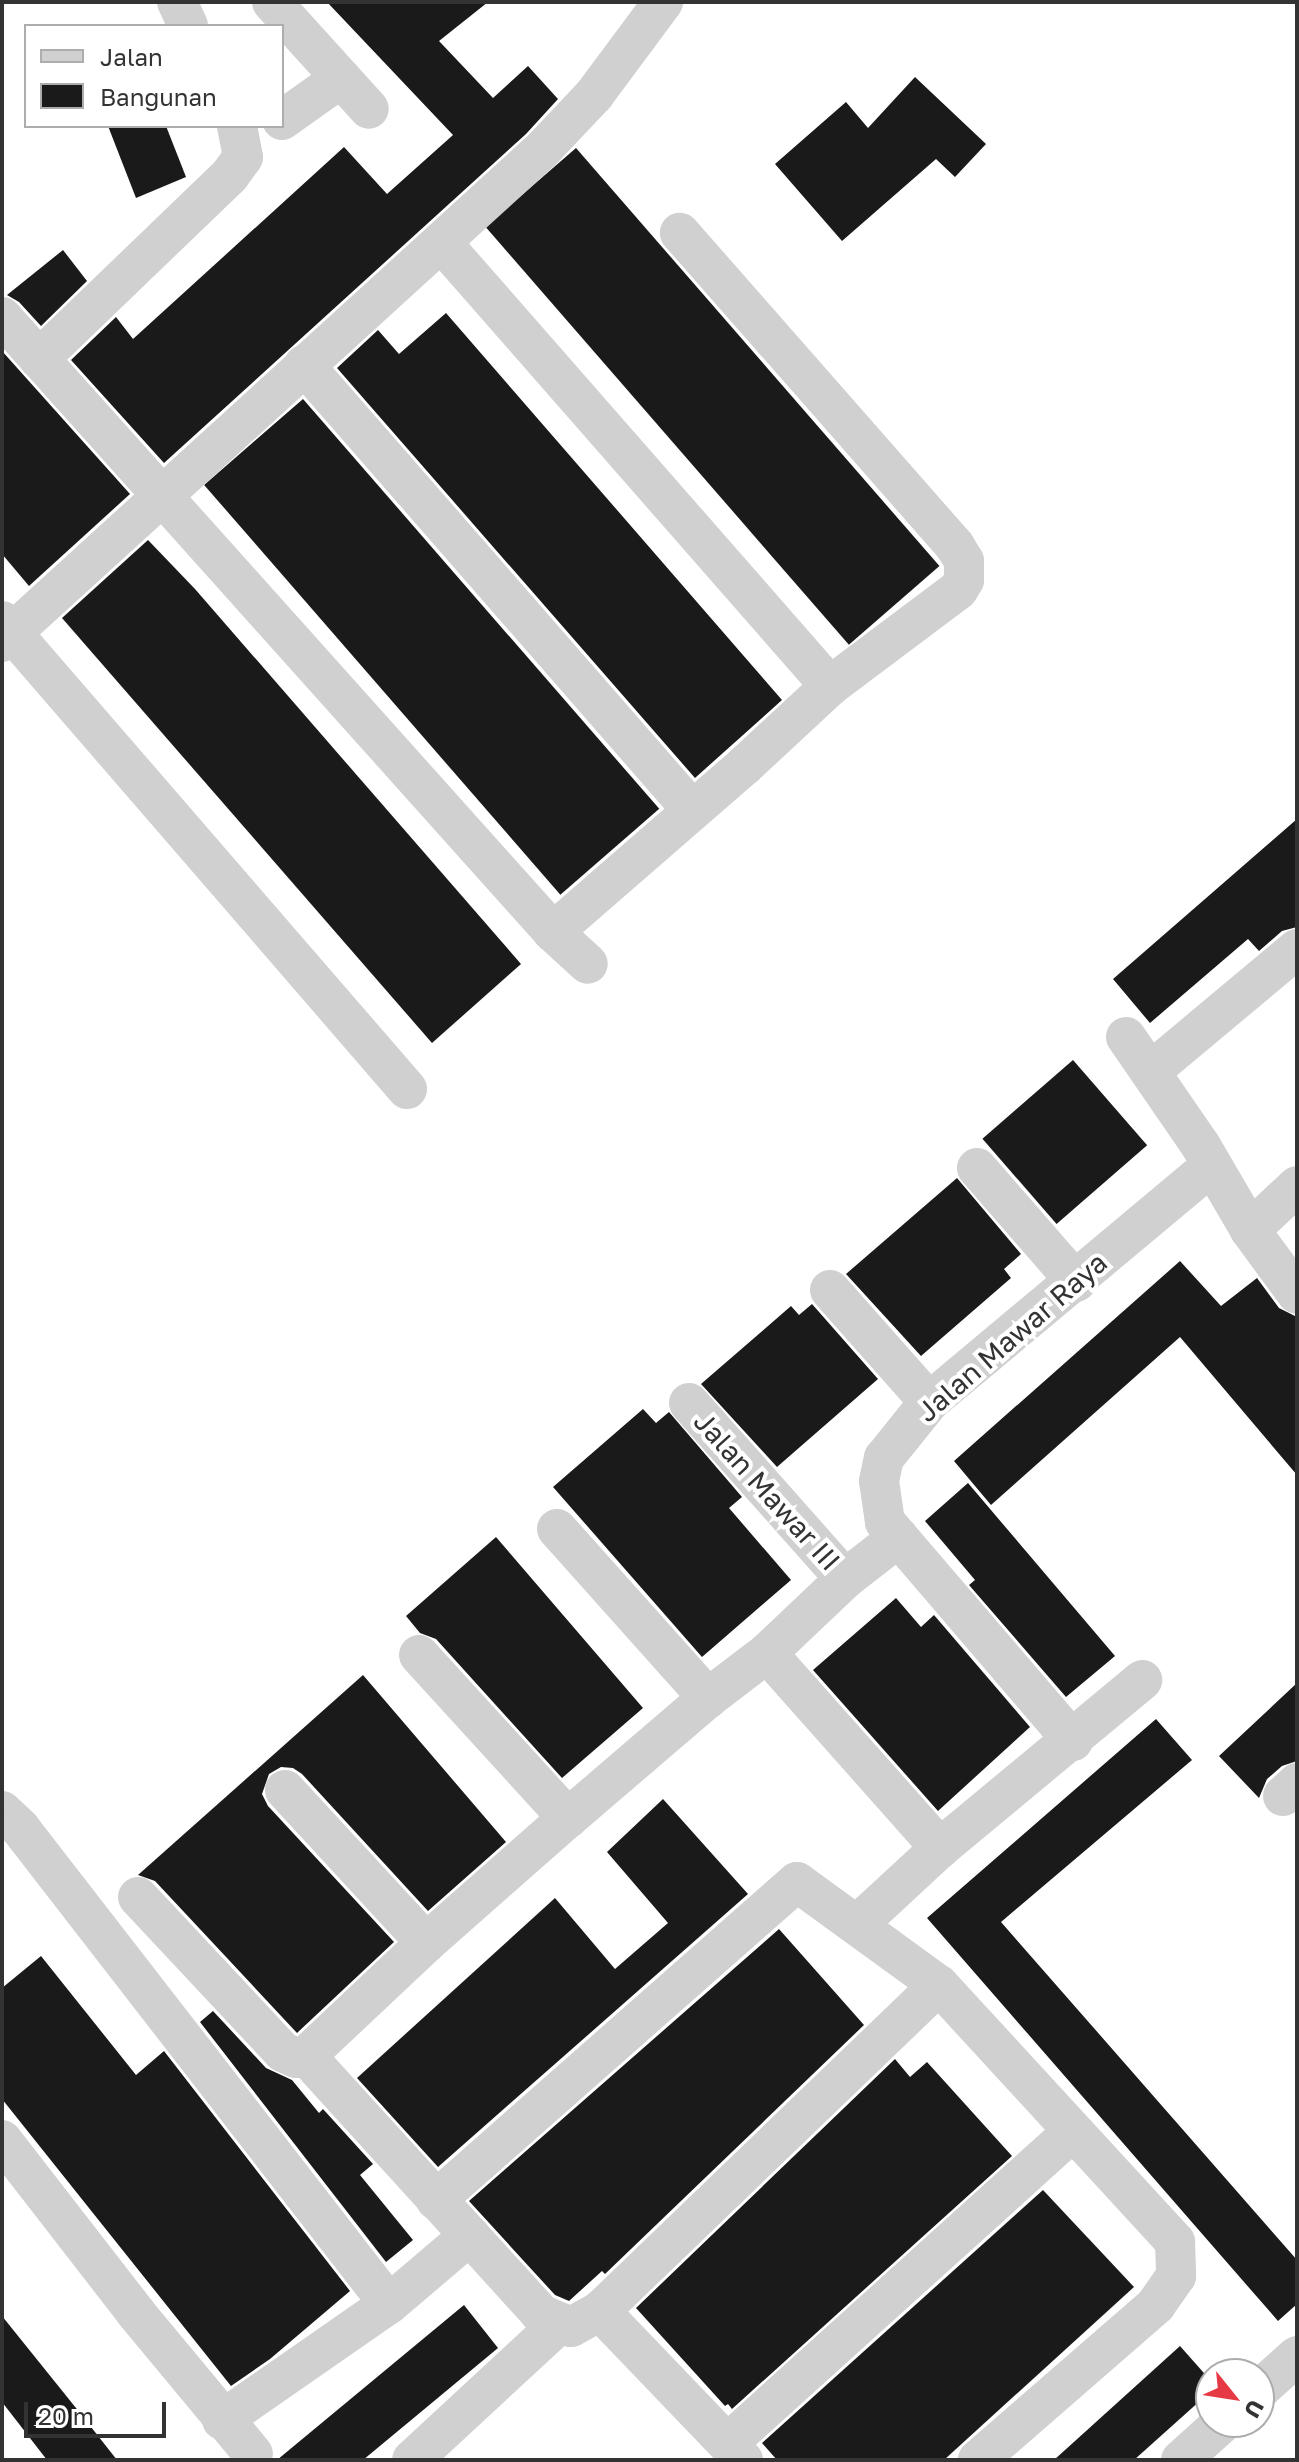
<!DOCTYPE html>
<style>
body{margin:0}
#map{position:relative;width:1299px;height:2462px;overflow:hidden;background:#fff;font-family:"Golos Text",sans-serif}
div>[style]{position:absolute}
.building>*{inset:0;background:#1a1a1a;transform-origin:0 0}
.minor>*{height:40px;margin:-20px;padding:0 20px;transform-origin:20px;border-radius:20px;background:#d0d0d0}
span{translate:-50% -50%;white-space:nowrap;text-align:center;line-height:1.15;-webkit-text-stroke:8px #fff;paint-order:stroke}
.street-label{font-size:28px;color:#333}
.frame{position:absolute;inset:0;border:4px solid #333;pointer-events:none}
.legend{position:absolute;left:24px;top:24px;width:260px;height:104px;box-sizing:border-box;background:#fff;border:2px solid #adadad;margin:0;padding:10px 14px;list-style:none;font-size:24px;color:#333}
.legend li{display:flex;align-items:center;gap:16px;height:40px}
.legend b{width:40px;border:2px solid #adadad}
.north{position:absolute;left:1195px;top:2358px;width:80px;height:80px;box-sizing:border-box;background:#fff;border:2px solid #adadad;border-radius:50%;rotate:120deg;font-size:22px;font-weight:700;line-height:32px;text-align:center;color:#333}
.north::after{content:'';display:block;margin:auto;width:28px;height:36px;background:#e63946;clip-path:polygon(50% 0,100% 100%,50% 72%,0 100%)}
.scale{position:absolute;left:24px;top:2402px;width:142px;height:36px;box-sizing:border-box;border:4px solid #333;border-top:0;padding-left:10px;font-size:24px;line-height:28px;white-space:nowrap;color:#333;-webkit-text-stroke:6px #fff;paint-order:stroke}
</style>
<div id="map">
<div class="building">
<div style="clip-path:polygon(327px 2px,488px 2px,439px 41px,493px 98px,528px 66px,558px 99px,526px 134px,164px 463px,71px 360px,116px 317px,133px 339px,344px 147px,387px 194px,453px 135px)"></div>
<div style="clip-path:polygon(915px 77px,986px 144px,955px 177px,936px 159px,842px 241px,775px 164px,846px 102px,868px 128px)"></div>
<div style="clip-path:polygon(108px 126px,166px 126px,186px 177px,136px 198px)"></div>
<div style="left:576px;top:148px;width:554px;height:120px;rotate:49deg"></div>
<div style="clip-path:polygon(63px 250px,87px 281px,41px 326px,19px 302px,7px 295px)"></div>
<div style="clip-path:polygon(446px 313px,782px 700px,695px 778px,337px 368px,378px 330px,399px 354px)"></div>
<div style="clip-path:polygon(2px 351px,130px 494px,29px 586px,2px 554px)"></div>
<div style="left:303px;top:399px;width:543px;height:131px;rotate:49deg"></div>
<div style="clip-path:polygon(148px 540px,195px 589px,521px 964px,432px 1043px,62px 618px)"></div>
<div style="clip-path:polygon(1297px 819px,1297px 927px,1282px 931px,1259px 951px,1248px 939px,1150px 1023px,1113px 979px)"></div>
<div style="left:1073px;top:1060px;width:113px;height:120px;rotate:49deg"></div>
<div style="clip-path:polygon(957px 1178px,1021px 1254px,1004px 1269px,1011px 1278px,921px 1356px,846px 1274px)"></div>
<div style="clip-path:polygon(1180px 1261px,1221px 1306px,1257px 1278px,1279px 1308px,1297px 1317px,1297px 1475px,1180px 1337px,991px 1505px,954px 1461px)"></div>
<div style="clip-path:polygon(812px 1304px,878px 1379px,777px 1467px,701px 1384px,791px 1306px,799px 1315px)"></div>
<div style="clip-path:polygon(643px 1409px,656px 1423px,669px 1412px,742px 1497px,729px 1508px,791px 1580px,702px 1657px,553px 1487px)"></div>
<div style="clip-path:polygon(968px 1483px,1115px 1656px,1066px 1697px,969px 1585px,975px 1580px,925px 1521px)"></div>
<div style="clip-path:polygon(496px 1537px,643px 1708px,562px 1778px,436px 1639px,420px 1633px,406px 1616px)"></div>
<div style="clip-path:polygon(896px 1598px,921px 1627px,934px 1615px,1030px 1727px,938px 1811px,813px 1670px)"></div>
<div style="clip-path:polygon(363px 1675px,506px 1842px,428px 1911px,302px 1774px,293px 1768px,281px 1767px,269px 1774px,262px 1794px,268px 1806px,394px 1942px,297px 2033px,155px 1881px,138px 1875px)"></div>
<div style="clip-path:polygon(1297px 1683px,1297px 1761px,1282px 1766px,1267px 1779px,1259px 1798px,1219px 1756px)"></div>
<div style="clip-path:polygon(1156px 1719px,1192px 1760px,1001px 1922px,1297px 2260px,1297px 2304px,1278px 2321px,927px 1918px)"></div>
<div style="clip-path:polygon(663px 1799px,748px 1894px,438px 2167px,357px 2078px,555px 1898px,615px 1969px,668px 1923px,607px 1852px)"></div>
<div style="clip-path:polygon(779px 1929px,864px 2025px,605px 2274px,602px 2271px,569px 2301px,555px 2295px,469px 2201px)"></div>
<div style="clip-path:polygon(41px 1956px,136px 2075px,164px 2051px,350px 2291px,270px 2359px,231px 2386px,2px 2099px,2px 1988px)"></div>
<div style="clip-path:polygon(213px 2011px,266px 2068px,292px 2080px,319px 2113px,323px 2109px,373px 2164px,360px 2175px,413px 2240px,386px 2262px,200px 2022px)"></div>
<div style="clip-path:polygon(895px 2059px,910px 2077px,927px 2062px,1012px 2156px,732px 2409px,728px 2404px,725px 2406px,636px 2308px)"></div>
<div style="clip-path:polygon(1043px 2190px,1134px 2287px,944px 2460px,777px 2460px,762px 2443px)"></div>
<div style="clip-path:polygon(464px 2305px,498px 2348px,363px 2460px,277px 2460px)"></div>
<div style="clip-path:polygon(2px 2316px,80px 2413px,117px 2460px,47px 2460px,2px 2402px)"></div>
<div style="clip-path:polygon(1180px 2346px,1211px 2381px,1211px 2391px,1134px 2460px,1054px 2460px)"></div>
</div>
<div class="minor">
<div style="left:177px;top:2px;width:26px;rotate:65deg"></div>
<div style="left:272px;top:2px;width:144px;rotate:47.8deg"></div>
<div style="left:282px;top:120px;width:72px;rotate:-35.4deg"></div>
<div style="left:442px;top:243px;width:589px;rotate:48.79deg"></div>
<div style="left:2px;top:317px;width:826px;rotate:48.14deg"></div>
<div style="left:553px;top:932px;width:47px;rotate:42.4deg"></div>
<div style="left:39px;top:359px;width:265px;rotate:-43.9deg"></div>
<div style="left:230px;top:175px;width:22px;rotate:-54deg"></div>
<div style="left:243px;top:157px;width:32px;rotate:-101deg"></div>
<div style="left:304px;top:365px;width:590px;rotate:48.91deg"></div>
<div style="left:2px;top:621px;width:619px;rotate:49.13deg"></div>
<div style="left:2px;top:642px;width:731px;rotate:-42.34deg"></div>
<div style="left:542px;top:150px;width:76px;rotate:-46.6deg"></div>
<div style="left:594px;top:95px;width:116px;rotate:-53.4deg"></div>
<div style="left:553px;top:932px;width:253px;rotate:-41deg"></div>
<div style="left:744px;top:766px;width:117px;rotate:-42.9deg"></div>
<div style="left:830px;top:686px;width:160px;rotate:-36.9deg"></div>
<div style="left:958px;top:590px;width:12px;rotate:-59deg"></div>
<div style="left:964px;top:580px;width:19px;rotate:-90deg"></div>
<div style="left:964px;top:561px;width:17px;rotate:-121deg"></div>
<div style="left:955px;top:546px;width:417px;rotate:-131.3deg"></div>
<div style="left:1126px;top:1037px;width:132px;rotate:55.5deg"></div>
<div style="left:1201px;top:1146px;width:97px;rotate:59.7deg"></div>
<div style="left:1250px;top:1230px;width:79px;rotate:53.7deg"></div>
<div style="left:1151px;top:1071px;width:190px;rotate:-39.9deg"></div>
<div style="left:977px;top:1168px;width:151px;rotate:49deg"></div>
<div style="left:1250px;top:1230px;width:64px;rotate:-43.1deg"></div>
<div style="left:830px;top:1290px;width:149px;rotate:48.5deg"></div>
<div style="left:689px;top:1403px;width:235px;rotate:48.4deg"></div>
<div style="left:557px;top:1529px;width:227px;rotate:48.2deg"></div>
<div style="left:767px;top:1653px;width:261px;rotate:48.4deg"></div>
<div style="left:419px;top:1655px;width:221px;rotate:47.6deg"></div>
<div style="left:1073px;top:1741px;width:289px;rotate:-130.6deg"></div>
<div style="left:885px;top:1522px;width:41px;rotate:-98.3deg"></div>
<div style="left:879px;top:1481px;width:24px;rotate:-78deg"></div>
<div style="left:884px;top:1458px;width:72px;rotate:-51.2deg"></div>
<div style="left:929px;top:1402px;width:368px;rotate:-39.9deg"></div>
<div style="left:285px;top:1790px;width:208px;rotate:47.3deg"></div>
<div style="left:1283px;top:1796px;width:19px;rotate:-43deg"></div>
<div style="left:2px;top:1811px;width:25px;rotate:43deg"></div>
<div style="left:20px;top:1828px;width:602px;rotate:52.22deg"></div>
<div style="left:138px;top:1897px;width:212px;rotate:46.9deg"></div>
<div style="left:283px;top:2052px;width:14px;rotate:25deg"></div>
<div style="left:296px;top:2058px;width:10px;rotate:-11deg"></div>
<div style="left:858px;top:1924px;width:112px;rotate:-42.8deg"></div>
<div style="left:940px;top:1848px;width:263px;rotate:-39.7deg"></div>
<div style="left:2px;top:2140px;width:219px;rotate:52.2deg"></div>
<div style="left:136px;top:2313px;width:183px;rotate:50.3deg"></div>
<div style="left:436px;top:2200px;width:481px;rotate:-41.4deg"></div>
<div style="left:797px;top:1882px;width:175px;rotate:36deg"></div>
<div style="left:939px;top:1985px;width:349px;rotate:47.4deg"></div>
<div style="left:1175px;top:2242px;width:34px;rotate:88deg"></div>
<div style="left:1176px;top:2276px;width:35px;rotate:125deg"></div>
<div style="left:1156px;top:2305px;width:236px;rotate:139deg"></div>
<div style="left:600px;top:2311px;width:470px;rotate:-43.9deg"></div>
<div style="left:1259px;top:2390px;width:51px;rotate:-41.8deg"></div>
<div style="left:222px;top:2420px;width:203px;rotate:-34.8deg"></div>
<div style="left:389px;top:2304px;width:106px;rotate:-40.4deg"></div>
<div style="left:728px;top:2443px;width:462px;rotate:-42.1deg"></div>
<div style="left:412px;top:2460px;width:202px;rotate:-42.8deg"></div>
<div style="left:743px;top:2460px;width:207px;rotate:-133.8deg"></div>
<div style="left:600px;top:2311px;width:33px;rotate:151deg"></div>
<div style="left:571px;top:2327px;width:33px;rotate:-157deg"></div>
<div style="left:541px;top:2314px;width:349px;rotate:-132.3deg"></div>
<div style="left:306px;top:2056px;width:165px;rotate:-43.3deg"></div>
<div style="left:426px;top:1943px;width:189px;rotate:-41.4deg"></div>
<div style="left:568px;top:1818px;width:184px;rotate:-40.6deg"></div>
<div style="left:708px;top:1698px;width:74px;rotate:-37.3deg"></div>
<div style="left:767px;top:1653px;width:108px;rotate:-43.5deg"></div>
<div style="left:845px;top:1579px;width:68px;rotate:-37.9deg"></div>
<div style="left:1181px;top:2460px;width:57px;rotate:-42.1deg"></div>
</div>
<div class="street-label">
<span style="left:1012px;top:1337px;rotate:-41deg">Jalan Mawar Raya</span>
<span style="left:767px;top:1491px;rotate:48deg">Jalan Mawar III</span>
</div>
<div class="frame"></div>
<ul class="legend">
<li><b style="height:10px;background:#d0d0d0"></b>Jalan</li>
<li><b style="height:22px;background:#1a1a1a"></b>Bangunan</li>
</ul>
<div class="north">U</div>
<div class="scale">20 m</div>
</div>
